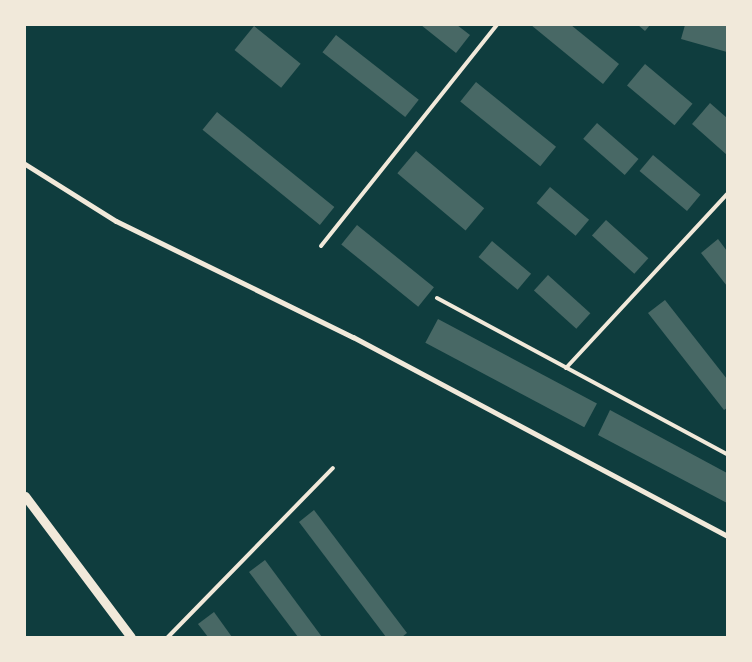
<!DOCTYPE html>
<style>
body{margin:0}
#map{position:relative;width:752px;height:662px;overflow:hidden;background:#0f3d3e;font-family:"Space Grotesk",sans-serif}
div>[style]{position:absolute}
.building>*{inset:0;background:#486865;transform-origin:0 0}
.service>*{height:4px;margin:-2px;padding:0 2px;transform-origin:2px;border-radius:2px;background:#f1e9da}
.minor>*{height:5px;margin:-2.5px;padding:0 2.5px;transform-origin:2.5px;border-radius:2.5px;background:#f1e9da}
.tertiary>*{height:9px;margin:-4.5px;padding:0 4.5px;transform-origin:4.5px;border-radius:4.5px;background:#f1e9da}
span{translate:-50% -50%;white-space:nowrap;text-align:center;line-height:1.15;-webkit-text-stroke:4.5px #f1e9da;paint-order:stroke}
.frame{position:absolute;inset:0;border:26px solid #f1e9da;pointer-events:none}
</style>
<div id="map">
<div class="building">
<div style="clip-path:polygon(421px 25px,457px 25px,470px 35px,456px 53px)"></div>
<div style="clip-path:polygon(531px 25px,571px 25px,619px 64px,603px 84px)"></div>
<div style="clip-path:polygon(638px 25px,650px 25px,645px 31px)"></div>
<div style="clip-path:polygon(685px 25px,727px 25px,727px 52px,681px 39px)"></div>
<div style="left:254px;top:26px;width:60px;height:31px;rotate:39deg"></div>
<div style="left:336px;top:35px;width:105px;height:22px;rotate:38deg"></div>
<div style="left:645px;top:64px;width:62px;height:28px;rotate:40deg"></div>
<div style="left:476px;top:82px;width:103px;height:25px;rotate:39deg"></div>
<div style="clip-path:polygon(710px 103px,727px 118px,727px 155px,692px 124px)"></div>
<div style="left:217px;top:112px;width:151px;height:23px;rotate:39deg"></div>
<div style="left:597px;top:123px;width:55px;height:21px;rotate:41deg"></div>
<div style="left:416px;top:151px;width:89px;height:29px;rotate:40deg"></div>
<div style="left:653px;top:155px;width:62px;height:21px;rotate:40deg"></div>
<div style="left:550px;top:187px;width:51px;height:21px;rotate:40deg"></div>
<div style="left:606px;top:220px;width:57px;height:21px;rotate:42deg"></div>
<div style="left:357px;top:225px;width:99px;height:25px;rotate:39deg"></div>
<div style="clip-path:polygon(718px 239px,727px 251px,727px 286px,701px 253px)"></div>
<div style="left:492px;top:241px;width:51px;height:21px;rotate:40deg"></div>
<div style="left:548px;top:275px;width:57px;height:21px;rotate:42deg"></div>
<div style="clip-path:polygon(665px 300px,727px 379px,727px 408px,724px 410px,648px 313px)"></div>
<div style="left:438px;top:319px;width:180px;height:27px;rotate:28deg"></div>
<div style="clip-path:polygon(610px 410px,727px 473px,727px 503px,598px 435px)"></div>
<div style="clip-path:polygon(314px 510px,407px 633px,402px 637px,386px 637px,299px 522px)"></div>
<div style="clip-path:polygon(265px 560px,322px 637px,298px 637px,249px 572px)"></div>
<div style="clip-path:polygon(214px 612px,232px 637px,208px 637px,198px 624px)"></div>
</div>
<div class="service">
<div style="left:321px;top:246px;width:283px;rotate:-51.5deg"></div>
<div style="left:437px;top:298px;width:329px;rotate:28.3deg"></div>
<div style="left:566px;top:368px;width:237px;rotate:-47.2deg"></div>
<div style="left:168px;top:637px;width:236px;rotate:-45.7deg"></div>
</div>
<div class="minor">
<div style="left:25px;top:164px;width:107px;rotate:32.1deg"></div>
<div style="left:116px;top:221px;width:264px;rotate:26.1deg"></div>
<div style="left:353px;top:337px;width:424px;rotate:28deg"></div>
</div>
<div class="tertiary">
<div style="left:25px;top:496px;width:176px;rotate:53.1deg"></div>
</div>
<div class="frame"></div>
</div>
